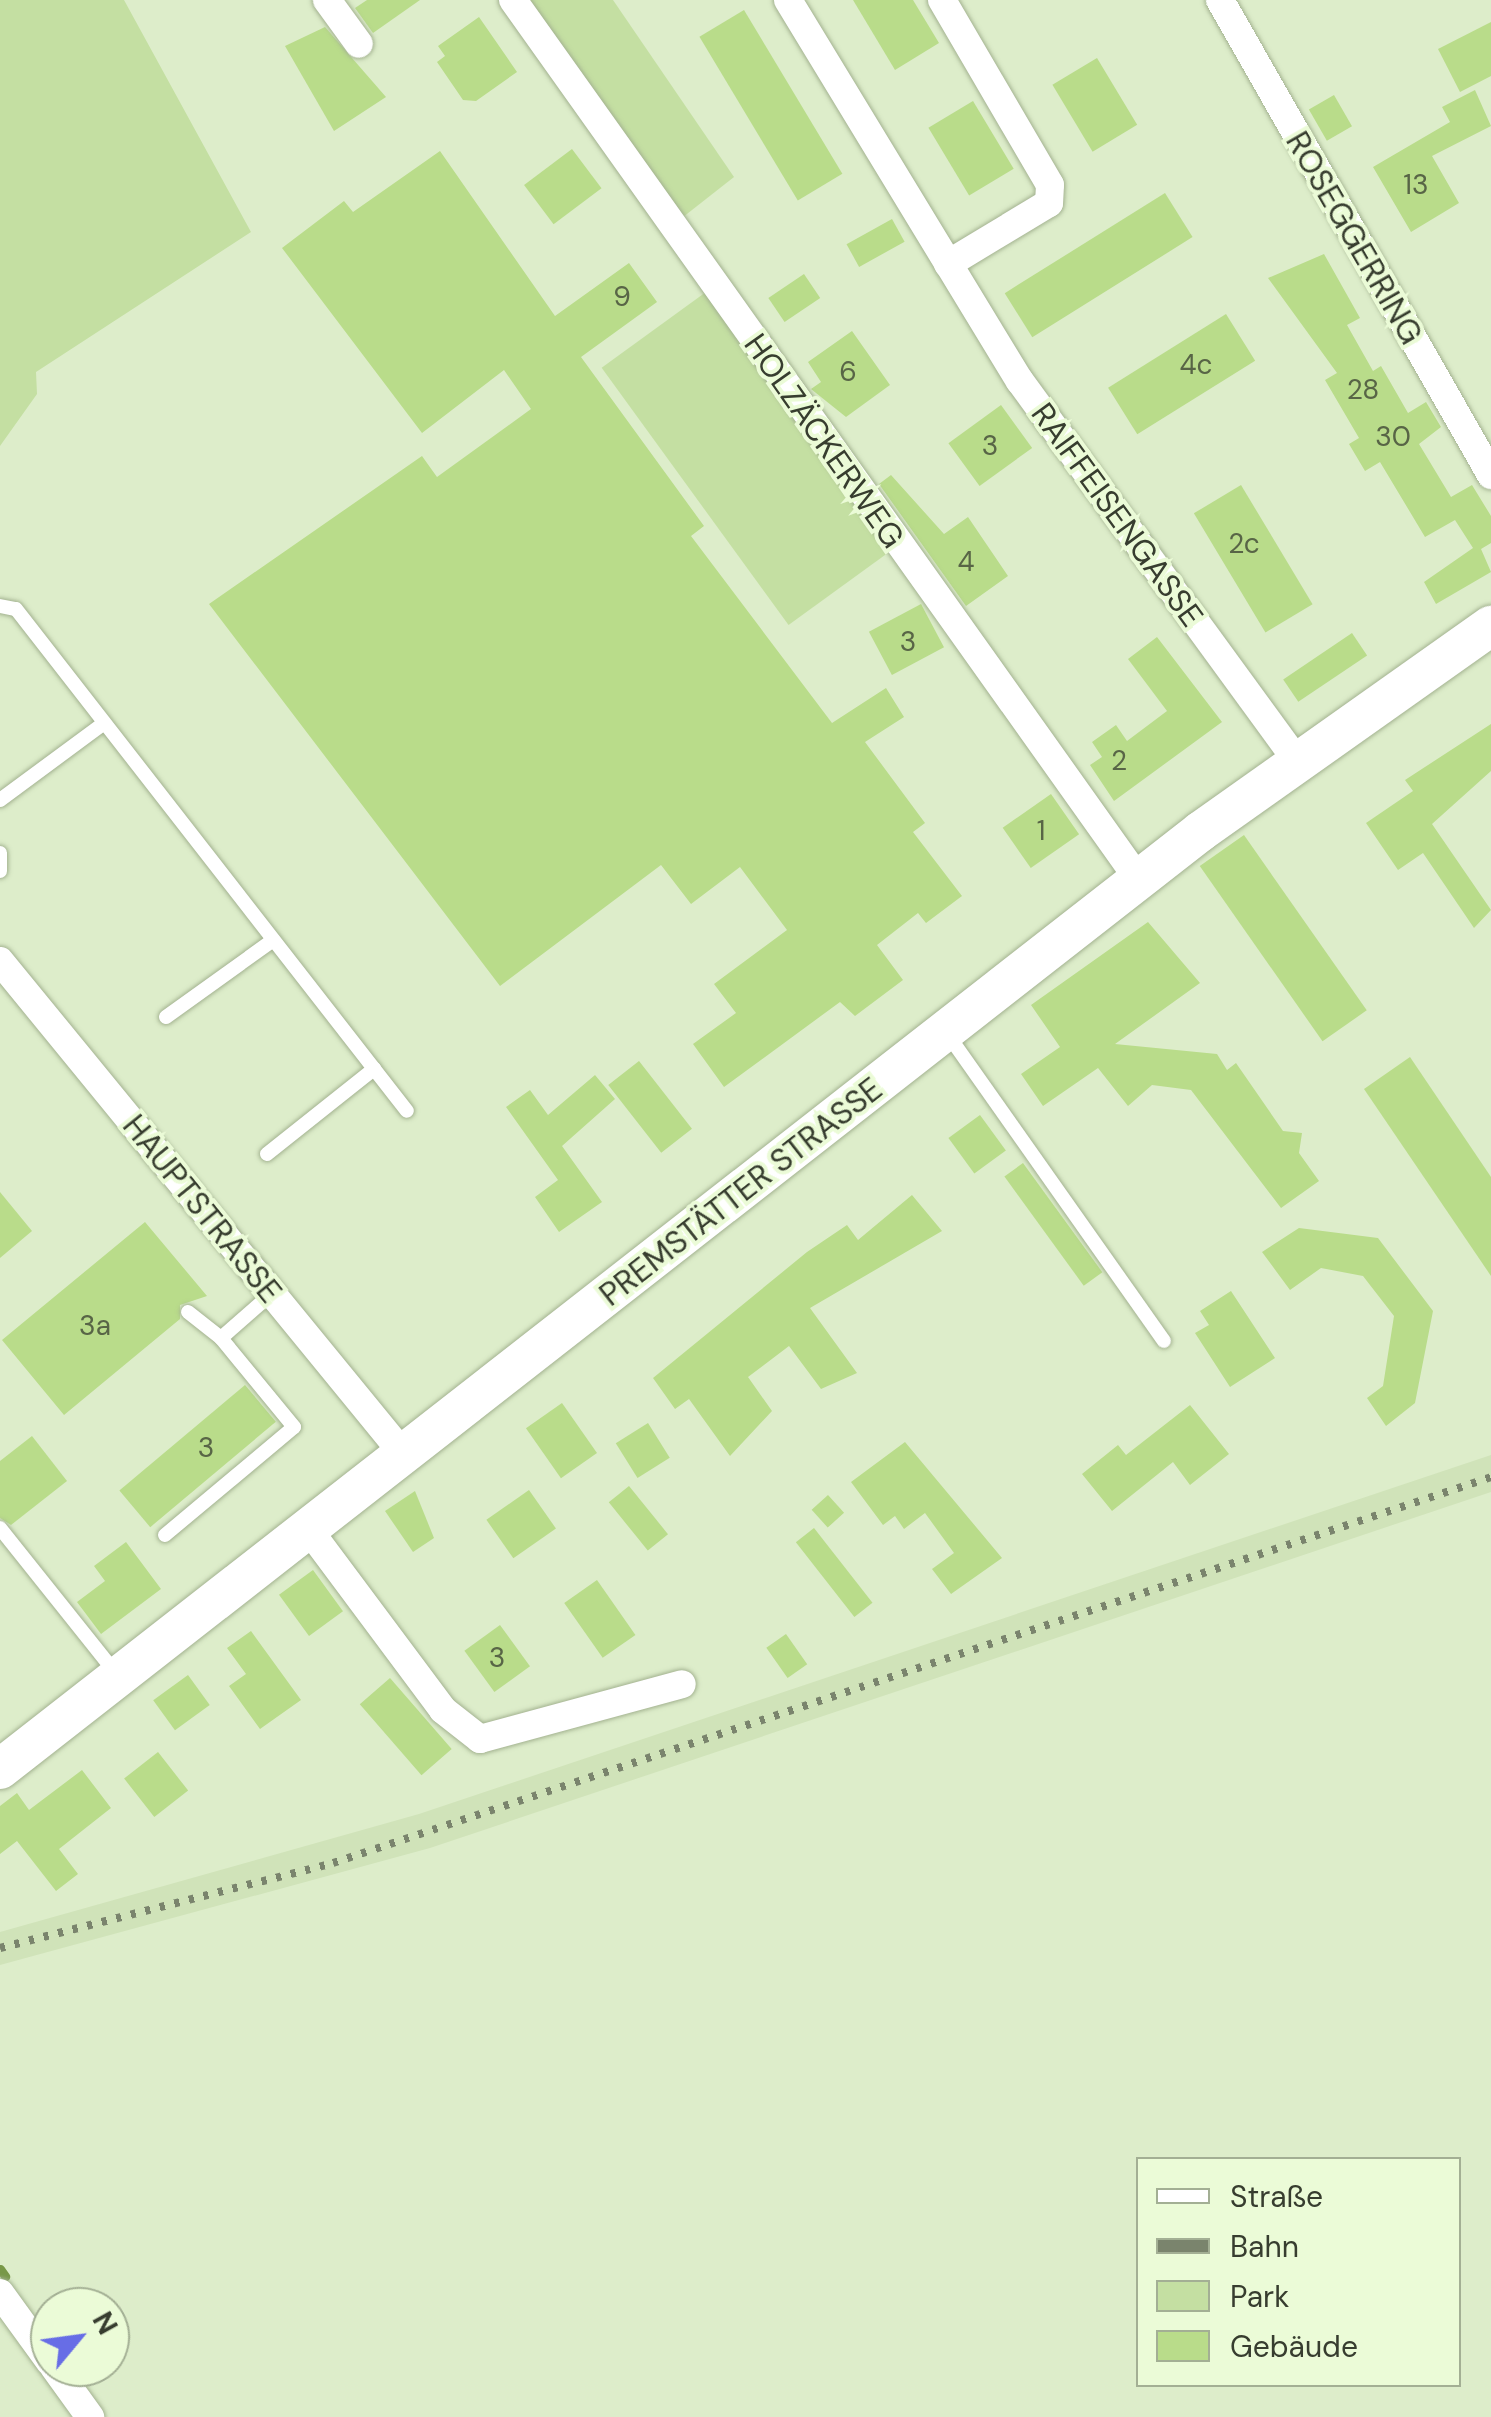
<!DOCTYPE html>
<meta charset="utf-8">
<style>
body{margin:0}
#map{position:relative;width:1491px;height:2417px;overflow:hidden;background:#ddedca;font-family:"DM Sans",sans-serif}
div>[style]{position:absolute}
.built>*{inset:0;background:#d0e3b9}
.green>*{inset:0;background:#c4dfa2;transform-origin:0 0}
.stream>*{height:9px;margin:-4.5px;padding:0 4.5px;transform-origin:4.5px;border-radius:4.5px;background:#789848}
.building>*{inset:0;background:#b9dc8a;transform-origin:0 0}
.roads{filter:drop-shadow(0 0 2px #a3b290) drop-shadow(0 0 2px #a3b290)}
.service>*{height:14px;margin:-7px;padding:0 7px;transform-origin:7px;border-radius:7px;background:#fff}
.minor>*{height:28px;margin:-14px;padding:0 14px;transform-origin:14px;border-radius:14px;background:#fff}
.secondary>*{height:40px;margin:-20px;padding:0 20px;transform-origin:20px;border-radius:20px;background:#fff}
.rail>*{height:8px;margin-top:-4px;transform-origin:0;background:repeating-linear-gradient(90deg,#7a846d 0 5px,transparent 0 15px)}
span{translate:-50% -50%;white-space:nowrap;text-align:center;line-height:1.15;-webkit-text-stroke:8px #ebfbd7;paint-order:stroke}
.number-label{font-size:28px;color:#586546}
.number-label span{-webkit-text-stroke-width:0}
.street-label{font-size:32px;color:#373d2f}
.legend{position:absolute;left:1136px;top:2157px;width:325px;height:230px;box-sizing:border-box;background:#ebfbd7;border:2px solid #a3af94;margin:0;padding:12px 18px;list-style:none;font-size:30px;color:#373d2f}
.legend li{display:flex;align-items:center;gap:20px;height:50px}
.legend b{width:50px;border:2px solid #a3af94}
.north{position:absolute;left:30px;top:2287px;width:100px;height:100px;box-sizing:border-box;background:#ebfbd7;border:2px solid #a3af94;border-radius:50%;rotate:61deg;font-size:28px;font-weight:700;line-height:40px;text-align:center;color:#373d2f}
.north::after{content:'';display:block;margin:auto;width:35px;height:45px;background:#676de6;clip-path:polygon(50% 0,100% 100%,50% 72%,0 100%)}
</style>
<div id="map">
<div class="built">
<div style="clip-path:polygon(1491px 1455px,1491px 1492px,430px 1848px,0 1965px,0 1932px,419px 1814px)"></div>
</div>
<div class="green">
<div style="clip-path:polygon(0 0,124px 0,251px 232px,36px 372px,37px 394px,0 446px)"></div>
<div style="clip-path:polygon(522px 0,613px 0,734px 177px,678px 221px)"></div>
<div style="left:706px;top:292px;width:318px;height:129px;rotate:54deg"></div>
</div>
<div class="stream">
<div style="left:0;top:2269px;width:9px;rotate:54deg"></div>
</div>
<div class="building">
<div style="clip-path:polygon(367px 0,420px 0,373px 33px,355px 8px)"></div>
<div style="clip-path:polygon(853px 0,913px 0,939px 43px,895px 70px)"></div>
<div style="left:744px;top:10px;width:191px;height:52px;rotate:59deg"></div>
<div style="clip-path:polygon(479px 17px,517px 72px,476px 101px,463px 100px,437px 62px,445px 56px,438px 46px)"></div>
<div style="clip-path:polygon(1491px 22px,1491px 76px,1460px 92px,1438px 49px)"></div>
<div style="clip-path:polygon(325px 27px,386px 97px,334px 131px,285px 46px)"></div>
<div style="left:1097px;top:58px;width:78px;height:52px;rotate:59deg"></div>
<div style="clip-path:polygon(1475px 90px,1491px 126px,1432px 156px,1459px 203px,1411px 232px,1373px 167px,1450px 122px,1442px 107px)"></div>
<div style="left:1334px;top:95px;width:36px;height:29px;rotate:60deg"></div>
<div style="left:973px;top:101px;width:79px;height:52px;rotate:59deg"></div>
<div style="left:572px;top:149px;width:49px;height:60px;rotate:53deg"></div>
<div style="clip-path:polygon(440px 151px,555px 316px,629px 263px,657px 302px,581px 357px,704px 526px,691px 536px,832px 723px,886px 688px,904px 717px,865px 742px,925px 823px,913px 832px,962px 896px,926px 923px,918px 913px,877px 945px,903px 980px,855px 1016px,840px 1002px,724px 1087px,693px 1044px,736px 1013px,714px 984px,787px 930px,740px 867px,691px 904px,661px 865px,500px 986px,209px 604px,422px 456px,437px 477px,531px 409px,504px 370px,422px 433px,282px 248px,344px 201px,353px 212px)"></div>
<div style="left:1165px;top:193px;width:52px;height:189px;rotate:58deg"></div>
<div style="left:892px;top:219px;width:26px;height:52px;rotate:61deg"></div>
<div style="clip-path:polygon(1324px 254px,1360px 318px,1347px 325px,1373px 371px,1381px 366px,1408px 413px,1426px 402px,1441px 427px,1419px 444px,1451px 497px,1472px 485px,1491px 516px,1491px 543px,1481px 549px,1491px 572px,1436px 604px,1424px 582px,1473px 548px,1455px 520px,1425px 537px,1380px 462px,1365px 471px,1349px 444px,1359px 438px,1325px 380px,1337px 373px,1268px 278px)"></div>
<div style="left:804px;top:274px;width:29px;height:43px;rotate:56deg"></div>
<div style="left:1226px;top:314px;width:55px;height:139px;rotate:58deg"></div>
<div style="clip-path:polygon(852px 331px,890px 385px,846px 417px,811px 389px,821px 382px,808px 362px)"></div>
<div style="left:1001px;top:405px;width:53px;height:65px;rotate:54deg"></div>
<div style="clip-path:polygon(891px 475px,944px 534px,968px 517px,1008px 576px,966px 606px,879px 484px)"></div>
<div style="left:1241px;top:485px;width:139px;height:55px;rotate:59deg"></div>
<div style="left:921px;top:604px;width:49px;height:59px;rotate:62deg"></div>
<div style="left:1352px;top:633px;width:27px;height:83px;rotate:56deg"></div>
<div style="clip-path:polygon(1157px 637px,1222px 722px,1114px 801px,1090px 765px,1102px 757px,1092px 742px,1116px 725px,1127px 741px,1167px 711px,1128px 659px)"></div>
<div style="clip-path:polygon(1491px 724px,1491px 771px,1432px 824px,1491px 910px,1474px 928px,1423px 853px,1398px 870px,1366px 823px,1413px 791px,1405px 780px)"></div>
<div style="left:1051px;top:794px;width:49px;height:59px;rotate:55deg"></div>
<div style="left:1244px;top:835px;width:214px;height:54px;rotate:55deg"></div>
<div style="clip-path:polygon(1148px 922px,1200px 983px,1115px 1044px,1217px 1054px,1227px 1070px,1236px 1063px,1283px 1131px,1302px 1133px,1299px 1153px,1319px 1181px,1281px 1208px,1191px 1090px,1152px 1085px,1128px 1106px,1098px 1068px,1043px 1106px,1021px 1074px,1060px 1047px,1031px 1005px)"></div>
<div style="clip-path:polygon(1410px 1057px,1491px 1177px,1491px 1276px,1364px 1089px)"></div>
<div style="left:639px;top:1061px;width:86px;height:39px;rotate:52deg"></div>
<div style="clip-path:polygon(595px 1075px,615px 1099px,562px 1146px,602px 1202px,559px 1232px,535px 1197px,558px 1180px,506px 1107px,530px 1090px,548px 1115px)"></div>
<div style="left:980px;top:1115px;width:44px;height:39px;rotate:54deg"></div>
<div style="left:1023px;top:1163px;width:135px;height:23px;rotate:54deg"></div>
<div style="clip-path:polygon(0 1192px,32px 1231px,0 1258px)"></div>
<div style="clip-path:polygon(912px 1195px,942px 1231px,810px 1308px,857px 1373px,821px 1389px,789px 1346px,748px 1377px,772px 1411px,730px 1456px,689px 1399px,675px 1409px,653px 1378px,807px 1252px,847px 1225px,858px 1240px)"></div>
<div style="clip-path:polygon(145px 1222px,207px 1296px,180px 1305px,180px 1319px,64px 1415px,2px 1340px)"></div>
<div style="clip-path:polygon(1299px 1228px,1378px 1238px,1433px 1311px,1415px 1403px,1386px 1426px,1367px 1398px,1383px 1386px,1394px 1316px,1363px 1276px,1321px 1268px,1290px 1290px,1262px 1252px)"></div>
<div style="clip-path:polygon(1231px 1291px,1275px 1358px,1230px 1387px,1195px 1333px,1209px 1325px,1200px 1311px)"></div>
<div style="left:245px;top:1385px;width:48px;height:164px;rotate:50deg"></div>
<div style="left:562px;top:1403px;width:61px;height:44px;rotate:55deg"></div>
<div style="clip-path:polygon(1190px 1405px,1229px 1454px,1190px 1485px,1173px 1462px,1112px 1511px,1082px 1474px,1118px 1445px,1126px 1455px)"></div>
<div style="left:648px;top:1423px;width:41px;height:38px;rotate:58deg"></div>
<div style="clip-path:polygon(32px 1436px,67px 1481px,11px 1525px,0 1518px,0 1461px)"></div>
<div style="clip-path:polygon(905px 1442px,1002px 1558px,951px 1594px,932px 1569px,954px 1553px,925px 1513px,904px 1529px,895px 1516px,883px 1525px,851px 1482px)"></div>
<div style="left:629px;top:1486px;width:62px;height:26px;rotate:51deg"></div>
<div style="left:529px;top:1490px;width:47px;height:52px;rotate:55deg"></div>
<div style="clip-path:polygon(415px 1491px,434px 1538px,413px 1552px,385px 1511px)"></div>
<div style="left:828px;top:1495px;width:24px;height:22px;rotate:48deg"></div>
<div style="left:814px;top:1528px;width:95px;height:23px;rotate:52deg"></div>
<div style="clip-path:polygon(126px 1542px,161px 1589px,101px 1634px,77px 1602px,105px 1581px,94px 1566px)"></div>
<div style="left:313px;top:1570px;width:51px;height:42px;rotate:54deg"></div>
<div style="left:597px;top:1580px;width:67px;height:40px;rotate:55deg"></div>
<div style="left:500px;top:1625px;width:51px;height:44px;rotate:54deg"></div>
<div style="clip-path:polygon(251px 1631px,301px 1700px,260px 1729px,229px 1686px,246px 1674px,227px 1648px)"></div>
<div style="left:786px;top:1634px;width:37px;height:24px;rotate:55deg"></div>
<div style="left:188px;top:1675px;width:37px;height:43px;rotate:54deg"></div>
<div style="left:390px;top:1678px;width:94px;height:40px;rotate:49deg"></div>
<div style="left:158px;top:1752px;width:49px;height:43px;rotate:52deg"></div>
<div style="clip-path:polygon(82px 1770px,111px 1808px,59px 1849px,78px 1874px,56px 1891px,17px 1841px,0 1854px,0 1806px,17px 1793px,29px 1810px)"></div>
</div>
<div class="roads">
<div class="service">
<div style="left:0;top:606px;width:16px;rotate:11deg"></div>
<div style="left:16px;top:609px;width:636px;rotate:52.09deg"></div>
<div style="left:0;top:800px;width:129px;rotate:-36.5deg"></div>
<div style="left:0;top:853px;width:18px;rotate:90deg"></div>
<div style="left:166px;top:1017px;width:132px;rotate:-35.7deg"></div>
<div style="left:946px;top:1032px;width:378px;rotate:54.8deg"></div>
<div style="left:267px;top:1154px;width:137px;rotate:-38.5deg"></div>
<div style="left:221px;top:1338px;width:67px;rotate:-41.3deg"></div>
<div style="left:0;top:1528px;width:184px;rotate:51.4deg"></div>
<div style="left:165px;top:1535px;width:168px;rotate:-39.9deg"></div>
<div style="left:294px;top:1427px;width:115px;rotate:-129.4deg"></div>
<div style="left:221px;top:1338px;width:42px;rotate:-141.8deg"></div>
</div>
<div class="minor">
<div style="left:327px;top:0;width:54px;rotate:54deg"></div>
<div style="left:513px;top:0;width:1080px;rotate:54.57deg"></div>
<div style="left:788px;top:0;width:446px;rotate:58.7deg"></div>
<div style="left:1020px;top:381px;width:469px;rotate:53.9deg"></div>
<div style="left:942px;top:0;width:214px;rotate:59.7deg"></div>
<div style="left:1050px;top:185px;width:18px;rotate:93deg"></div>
<div style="left:1049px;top:203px;width:118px;rotate:148.9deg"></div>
<div style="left:1220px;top:0;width:547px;rotate:60.29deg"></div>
<div style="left:0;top:961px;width:640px;rotate:50.71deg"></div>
<div style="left:309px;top:1530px;width:224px;rotate:53.3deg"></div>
<div style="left:443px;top:1710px;width:47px;rotate:38.1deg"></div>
<div style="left:480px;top:1739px;width:209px;rotate:-15.2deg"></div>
<div style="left:0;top:2293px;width:85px;rotate:54.1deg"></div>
<div style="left:54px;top:2367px;width:62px;rotate:54.2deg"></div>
</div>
<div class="secondary">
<div style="left:0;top:1769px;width:1524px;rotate:-37.99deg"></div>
<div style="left:1201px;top:831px;width:355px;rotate:-35.3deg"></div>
</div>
</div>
<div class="rail">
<div style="left:0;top:1948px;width:344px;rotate:-14.3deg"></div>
<div style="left:333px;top:1863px;width:1221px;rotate:-18.43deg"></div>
</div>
<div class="number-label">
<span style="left:1416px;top:185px">13</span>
<span style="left:622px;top:297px">9</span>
<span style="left:1196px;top:365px">4c</span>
<span style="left:848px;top:372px">6</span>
<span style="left:1363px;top:390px">28</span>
<span style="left:1393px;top:437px">30</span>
<span style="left:990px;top:446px">3</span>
<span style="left:1244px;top:544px">2c</span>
<span style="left:966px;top:562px">4</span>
<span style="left:908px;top:642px">3</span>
<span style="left:1119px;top:761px">2</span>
<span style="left:1041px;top:831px">1</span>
<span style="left:95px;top:1326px">3a</span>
<span style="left:206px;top:1448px">3</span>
<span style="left:497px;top:1658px">3</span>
</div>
<div class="street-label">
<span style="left:1354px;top:238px;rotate:60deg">ROSEGGERRING</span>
<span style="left:824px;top:441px;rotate:55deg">HOLZÄCKERWEG</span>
<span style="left:1117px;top:515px;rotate:54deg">RAIFFEISENGASSE</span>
<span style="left:741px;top:1192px;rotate:-38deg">PREMSTÄTTER STRASSE</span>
<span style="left:202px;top:1209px;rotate:51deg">HAUPTSTRASSE</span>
</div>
<ul class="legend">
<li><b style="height:12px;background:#fff"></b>Straße</li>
<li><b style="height:12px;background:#7a846d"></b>Bahn</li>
<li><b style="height:28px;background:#c4dfa2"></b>Park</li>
<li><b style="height:28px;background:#b9dc8a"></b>Gebäude</li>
</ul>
<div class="north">N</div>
</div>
